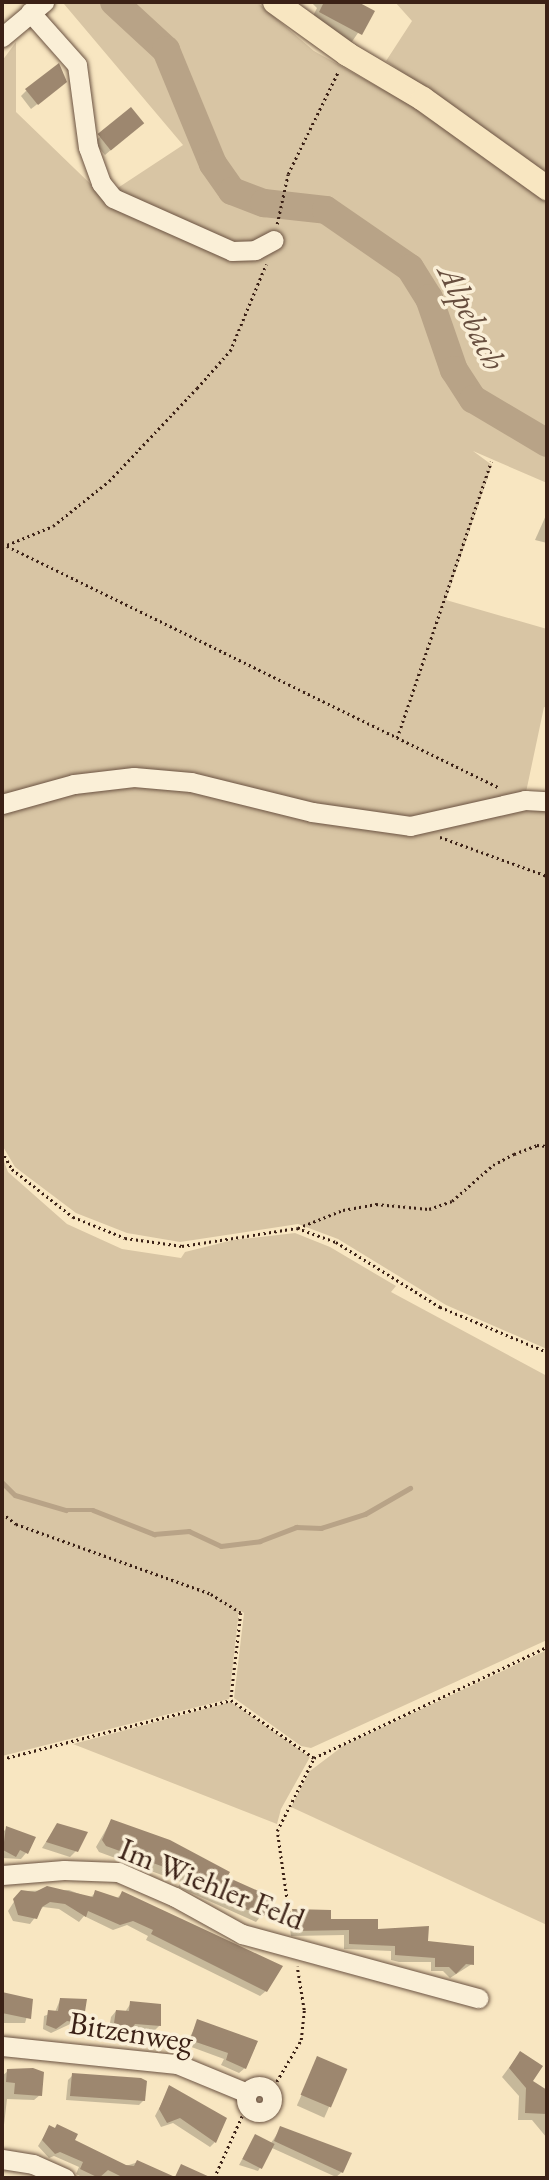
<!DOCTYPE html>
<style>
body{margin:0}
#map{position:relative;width:549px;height:2180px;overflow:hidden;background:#f8e6c1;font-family:"EB Garamond",serif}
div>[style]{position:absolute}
.green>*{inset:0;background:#d8c5a4}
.shadow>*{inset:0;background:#0003;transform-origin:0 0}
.stream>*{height:4.5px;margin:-2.25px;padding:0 2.25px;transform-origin:2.25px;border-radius:2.25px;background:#b8a387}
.river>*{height:28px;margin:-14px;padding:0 14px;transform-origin:14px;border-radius:14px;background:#b8a387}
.building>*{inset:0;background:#9d876f;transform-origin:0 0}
.path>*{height:2.5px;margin-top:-1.25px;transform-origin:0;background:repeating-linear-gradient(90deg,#3b2116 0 2px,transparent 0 5.5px)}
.roads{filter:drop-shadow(0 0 2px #6a5241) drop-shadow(0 0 2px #6a5241)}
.minor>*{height:19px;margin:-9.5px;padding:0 9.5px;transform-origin:9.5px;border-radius:9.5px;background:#faefd7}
.minor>.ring{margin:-9.5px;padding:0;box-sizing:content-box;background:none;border:19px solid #faefd7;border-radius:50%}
.major>*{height:24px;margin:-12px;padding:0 12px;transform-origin:12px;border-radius:12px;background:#f8e6c1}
span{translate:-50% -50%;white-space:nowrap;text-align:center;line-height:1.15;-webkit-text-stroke:7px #faefd7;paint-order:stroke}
.street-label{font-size:32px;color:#3b2116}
.water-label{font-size:33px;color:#674e3e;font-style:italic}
.frame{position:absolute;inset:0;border:4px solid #3b2116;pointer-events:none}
</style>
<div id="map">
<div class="green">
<div style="clip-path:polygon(68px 2px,257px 2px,314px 51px,432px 117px,547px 203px,547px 483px,473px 451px,492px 465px,446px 600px,547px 629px,547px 708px,544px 707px,525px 797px,402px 818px,123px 770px,2px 794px,2px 61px,16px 42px,16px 112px,104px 197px,183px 145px,64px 4px)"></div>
<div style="clip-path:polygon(395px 2px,547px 2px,547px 177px,521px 154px,386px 61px,412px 21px)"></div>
<div style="clip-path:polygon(190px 786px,409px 830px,547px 803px,547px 1349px,446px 1305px,338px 1239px,298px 1224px,180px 1242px,127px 1233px,76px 1213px,15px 1167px,2px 1145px,2px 807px,77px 787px)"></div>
<div style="clip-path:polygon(2px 1156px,8px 1172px,67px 1224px,122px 1249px,181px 1258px,185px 1252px,233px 1240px,295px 1233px,330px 1247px,396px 1286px,391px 1292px,547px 1376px,547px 1640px,311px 1748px,301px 1746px,234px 1698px,244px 1613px,239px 1610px,229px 1699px,2px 1756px)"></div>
<div style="clip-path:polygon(547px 1650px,547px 1925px,291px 1807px,310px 1771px,343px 1746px)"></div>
<div style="clip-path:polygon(231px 1702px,310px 1757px,281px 1809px,277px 1824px,73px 1744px)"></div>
</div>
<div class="shadow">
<div style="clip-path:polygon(311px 2px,354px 2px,373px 11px,349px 46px,309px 24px,317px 8px)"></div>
<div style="clip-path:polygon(59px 87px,31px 109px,21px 96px,26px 91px)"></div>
<div style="clip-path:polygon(131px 110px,136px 128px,105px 155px,94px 142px)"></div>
<div style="clip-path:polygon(547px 513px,547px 543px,535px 540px)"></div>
<div style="clip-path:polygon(111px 1821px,225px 1878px,262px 1915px,256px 1922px,178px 1887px,181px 1882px,99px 1852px,96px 1847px)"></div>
<div style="clip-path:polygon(57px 1825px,76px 1851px,70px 1857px,42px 1848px)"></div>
<div style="clip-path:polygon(7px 1828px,26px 1853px,21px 1859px,2px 1858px,2px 1833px)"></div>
<div style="clip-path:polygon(69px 1890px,90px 1898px,96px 1892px,116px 1899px,122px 1893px,266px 1991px,260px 1996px,146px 1940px,148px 1936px,127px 1925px,113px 1930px,84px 1916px,79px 1922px,59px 1909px,43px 1907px,30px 1924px,13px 1921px,8px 1911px,21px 1891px)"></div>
<div style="clip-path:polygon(293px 1911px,376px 1931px,472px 1964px,450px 1978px,443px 1971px,431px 1971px,431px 1962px,399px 1962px,391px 1960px,391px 1951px,344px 1949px,344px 1935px,291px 1936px,288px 1916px)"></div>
<div style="clip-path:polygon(2px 1994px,32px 2000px,25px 2023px,2px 2023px)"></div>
<div style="clip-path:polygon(60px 2000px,81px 2019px,51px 2033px,43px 2029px,44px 2016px,55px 2012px)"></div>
<div style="clip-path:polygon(131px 2003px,160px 2025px,154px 2031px,128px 2029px,117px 2035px,109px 2029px,111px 2017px,116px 2011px,125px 2012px)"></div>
<div style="clip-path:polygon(198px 2021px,245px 2068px,239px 2073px,221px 2065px,224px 2059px,186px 2045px)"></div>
<div style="clip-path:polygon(520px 2053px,531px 2082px,547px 2092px,547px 2138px,532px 2120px,518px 2120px,519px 2096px,502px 2077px)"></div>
<div style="left:318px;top:2058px;width:30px;height:52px;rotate:24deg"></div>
<div style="clip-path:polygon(8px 2071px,40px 2095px,34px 2100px,7px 2099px,2px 2142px,2px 2076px)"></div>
<div style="clip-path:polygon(73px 2075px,144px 2100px,139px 2105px,66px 2100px,68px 2080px)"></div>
<div style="clip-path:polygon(170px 2087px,215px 2142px,210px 2147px,173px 2123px,161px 2127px,155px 2116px)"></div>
<div style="clip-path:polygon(49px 2128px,126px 2166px,138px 2162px,153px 2169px,149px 2178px,84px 2178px,76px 2174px,79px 2167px,54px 2156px,49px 2158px,38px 2146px)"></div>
<div style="clip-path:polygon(281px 2128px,342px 2172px,336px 2177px,272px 2148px,258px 2171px,239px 2165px,255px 2136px,271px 2143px)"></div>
</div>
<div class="stream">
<div style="left:2px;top:1482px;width:18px;rotate:45deg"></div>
<div style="left:15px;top:1495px;width:53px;rotate:16.4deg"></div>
<div style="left:66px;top:1510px;width:27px"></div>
<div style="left:93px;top:1510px;width:66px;rotate:21.5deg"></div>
<div style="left:154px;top:1534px;width:35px;rotate:-5deg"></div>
<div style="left:189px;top:1531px;width:35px;rotate:25deg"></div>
<div style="left:221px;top:1546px;width:39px;rotate:-7deg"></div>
<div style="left:260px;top:1541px;width:39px;rotate:-21deg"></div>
<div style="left:296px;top:1527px;width:25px;rotate:2deg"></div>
<div style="left:321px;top:1528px;width:46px;rotate:-17.7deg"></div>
<div style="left:365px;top:1514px;width:52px;rotate:-30deg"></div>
</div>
<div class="river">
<div style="left:114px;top:2px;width:71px;rotate:42.7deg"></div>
<div style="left:166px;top:50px;width:123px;rotate:67.6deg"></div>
<div style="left:213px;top:164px;width:33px;rotate:55deg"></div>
<div style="left:232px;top:191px;width:34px;rotate:21deg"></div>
<div style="left:264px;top:203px;width:62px;rotate:6.4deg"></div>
<div style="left:326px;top:210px;width:102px;rotate:34.6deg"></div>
<div style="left:410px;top:268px;width:36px;rotate:58deg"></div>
<div style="left:429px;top:298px;width:76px;rotate:70.9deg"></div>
<div style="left:454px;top:370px;width:35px;rotate:57deg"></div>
<div style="left:473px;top:399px;width:86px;rotate:30.7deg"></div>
</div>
<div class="building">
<div style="clip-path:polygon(324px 2px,358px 2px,375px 11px,362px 35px,319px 12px)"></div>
<div style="clip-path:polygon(59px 63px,67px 82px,38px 105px,25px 89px)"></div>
<div style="left:131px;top:107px;width:21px;height:43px;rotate:51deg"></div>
<div style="clip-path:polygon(111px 1819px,170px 1840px,230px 1872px,227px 1877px,272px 1897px,264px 1916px,216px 1898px,184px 1880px,186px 1875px,106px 1846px,102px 1840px)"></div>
<div style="clip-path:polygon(57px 1823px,88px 1832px,78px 1852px,46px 1842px)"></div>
<div style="clip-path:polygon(6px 1826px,36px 1837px,28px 1854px,20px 1850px,16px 1857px,3px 1850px)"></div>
<div style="clip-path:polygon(47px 1886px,93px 1897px,95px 1890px,119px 1898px,122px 1891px,283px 1966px,267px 1992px,151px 1934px,153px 1930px,133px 1921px,120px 1925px,88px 1911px,86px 1917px,65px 1904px,50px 1902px,42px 1907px,37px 1919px,18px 1915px,13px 1899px,21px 1890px,35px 1892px)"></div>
<div style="clip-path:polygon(292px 1909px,331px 1910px,331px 1919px,378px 1919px,378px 1929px,429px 1926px,428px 1941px,474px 1946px,474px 1965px,466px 1964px,456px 1974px,449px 1967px,435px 1967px,435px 1958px,395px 1955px,395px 1946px,349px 1944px,349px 1930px,296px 1931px)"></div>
<div style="clip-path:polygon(2px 1992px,33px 1999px,31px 2019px,2px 2013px)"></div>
<div style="clip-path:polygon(60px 1998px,87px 1999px,84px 2018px,79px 2023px,67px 2021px,56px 2029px,46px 2025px,48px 2010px,58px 2011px)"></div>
<div style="clip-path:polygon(130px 2001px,161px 2004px,161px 2026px,135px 2024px,130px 2031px,114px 2023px,116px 2010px,129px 2011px)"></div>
<div style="clip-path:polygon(197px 2019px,258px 2041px,246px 2069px,226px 2060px,228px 2053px,190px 2040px)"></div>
<div style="clip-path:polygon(520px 2051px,543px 2066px,533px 2081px,547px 2090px,547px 2114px,525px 2113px,526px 2088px,509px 2068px)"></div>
<div style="left:317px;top:2056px;width:33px;height:42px;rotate:23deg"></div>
<div style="clip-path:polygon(33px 2068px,44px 2072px,42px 2096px,14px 2094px,15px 2083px,6px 2082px,7px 2069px)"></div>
<div style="clip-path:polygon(72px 2073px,141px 2078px,147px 2081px,145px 2101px,70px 2096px)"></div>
<div style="clip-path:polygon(169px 2085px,227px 2118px,216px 2143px,180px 2118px,167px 2123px,159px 2109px)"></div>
<div style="clip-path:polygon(57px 2124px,78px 2134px,75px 2140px,126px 2165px,134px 2166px,137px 2160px,175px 2177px,181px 2164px,212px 2178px,124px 2178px,108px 2170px,99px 2178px,80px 2169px,83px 2162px,60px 2152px,55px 2154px,42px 2140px,49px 2125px,55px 2128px)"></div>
<div style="clip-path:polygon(280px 2126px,352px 2153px,343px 2173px,274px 2141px)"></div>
<div style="left:255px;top:2134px;width:22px;height:28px;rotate:27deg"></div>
</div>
<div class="path">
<div style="left:277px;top:224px;width:51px;rotate:-77.6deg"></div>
<div style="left:288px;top:174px;width:114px;rotate:-63.9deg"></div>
<div style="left:7px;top:546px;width:549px;rotate:26.15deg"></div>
<div style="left:2px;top:547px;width:55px;rotate:-22.4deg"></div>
<div style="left:53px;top:526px;width:72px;rotate:-38.8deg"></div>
<div style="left:109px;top:481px;width:128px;rotate:-46.6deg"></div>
<div style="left:197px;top:388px;width:50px;rotate:-48.3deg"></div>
<div style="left:230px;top:351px;width:94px;rotate:-67.5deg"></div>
<div style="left:397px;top:738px;width:292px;rotate:-71.2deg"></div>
<div style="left:440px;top:837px;width:114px;rotate:20deg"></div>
<div style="left:2px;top:1151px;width:21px;rotate:61deg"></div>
<div style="left:12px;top:1169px;width:78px;rotate:38.2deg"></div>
<div style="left:73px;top:1217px;width:56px;rotate:22deg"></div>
<div style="left:125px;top:1238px;width:58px;rotate:8deg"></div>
<div style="left:182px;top:1246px;width:116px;rotate:-8.9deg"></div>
<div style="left:297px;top:1228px;width:41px;rotate:19.7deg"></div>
<div style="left:336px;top:1242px;width:123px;rotate:32deg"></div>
<div style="left:440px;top:1307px;width:116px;rotate:22.8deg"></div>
<div style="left:298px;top:1228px;width:48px;rotate:-21.8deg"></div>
<div style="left:343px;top:1210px;width:34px;rotate:-10deg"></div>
<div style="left:376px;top:1204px;width:53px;rotate:5.4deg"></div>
<div style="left:429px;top:1209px;width:24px;rotate:-19deg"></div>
<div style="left:452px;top:1201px;width:55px;rotate:-41.3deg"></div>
<div style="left:493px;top:1165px;width:24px;rotate:-28deg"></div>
<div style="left:514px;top:1154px;width:25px;rotate:-21deg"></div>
<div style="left:537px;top:1145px;width:10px;rotate:6deg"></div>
<div style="left:2px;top:1513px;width:18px;rotate:38deg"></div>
<div style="left:16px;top:1524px;width:207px;rotate:19.7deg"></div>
<div style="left:211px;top:1594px;width:36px;rotate:32deg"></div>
<div style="left:241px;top:1613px;width:88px;rotate:96.6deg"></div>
<div style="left:2px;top:1759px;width:236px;rotate:-14.4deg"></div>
<div style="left:231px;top:1700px;width:101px;rotate:34.9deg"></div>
<div style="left:291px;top:1929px;width:99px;rotate:-98.1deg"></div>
<div style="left:277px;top:1831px;width:82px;rotate:-63.1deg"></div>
<div style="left:314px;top:1758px;width:258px;rotate:-25.5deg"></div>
<div style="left:271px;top:2091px;width:59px;rotate:-59.5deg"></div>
<div style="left:301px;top:2040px;width:30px;rotate:-84deg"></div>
<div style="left:304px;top:2010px;width:44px;rotate:-99.2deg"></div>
<div style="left:214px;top:2178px;width:76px;rotate:-65.8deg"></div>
</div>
<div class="roads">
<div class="minor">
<div style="left:30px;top:12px;width:71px;rotate:48.4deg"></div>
<div style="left:77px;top:65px;width:83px;rotate:82.4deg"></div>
<div style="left:88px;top:147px;width:38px;rotate:70deg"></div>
<div style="left:101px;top:183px;width:19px;rotate:51deg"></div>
<div style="left:113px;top:198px;width:130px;rotate:24deg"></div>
<div style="left:232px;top:251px;width:23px;rotate:-2deg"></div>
<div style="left:255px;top:250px;width:21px;rotate:-28deg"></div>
<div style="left:2px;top:37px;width:55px;rotate:-39.8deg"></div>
<div style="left:2px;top:804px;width:75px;rotate:-15.5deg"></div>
<div style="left:74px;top:784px;width:60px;rotate:-6.7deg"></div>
<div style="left:134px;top:777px;width:57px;rotate:5deg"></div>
<div style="left:191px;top:782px;width:125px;rotate:13.9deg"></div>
<div style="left:312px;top:812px;width:99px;rotate:8.1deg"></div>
<div style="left:410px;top:826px;width:118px;rotate:-12.7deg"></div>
<div style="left:525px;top:800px;width:22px;rotate:3deg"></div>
<div style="left:2px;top:1875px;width:62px;rotate:-4.6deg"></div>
<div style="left:64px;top:1870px;width:54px;rotate:2.1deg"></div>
<div style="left:118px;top:1872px;width:62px;rotate:23.7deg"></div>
<div style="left:175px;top:1897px;width:77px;rotate:28.9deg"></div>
<div style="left:242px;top:1934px;width:245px;rotate:15.2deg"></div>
<div style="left:2px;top:2046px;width:176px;rotate:5.9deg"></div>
<div style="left:177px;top:2064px;width:76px;rotate:22.5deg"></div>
<div class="ring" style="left:246px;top:2086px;width:7px;height:7px"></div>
<div style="left:2px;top:2159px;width:31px;rotate:9deg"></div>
<div style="left:33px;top:2164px;width:35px;rotate:24deg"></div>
</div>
<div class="major">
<div style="left:275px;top:2px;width:89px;rotate:35.8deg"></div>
<div style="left:347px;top:54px;width:88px;rotate:30.6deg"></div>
<div style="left:423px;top:99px;width:153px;rotate:35.7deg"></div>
</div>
</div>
<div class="street-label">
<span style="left:212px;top:1884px;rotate:22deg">Im Wiehler Feld</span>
<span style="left:131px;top:2032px;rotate:9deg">Bitzenweg</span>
</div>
<div class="water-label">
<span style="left:472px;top:317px;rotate:64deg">Alpebach</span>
</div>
<div class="frame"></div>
</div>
